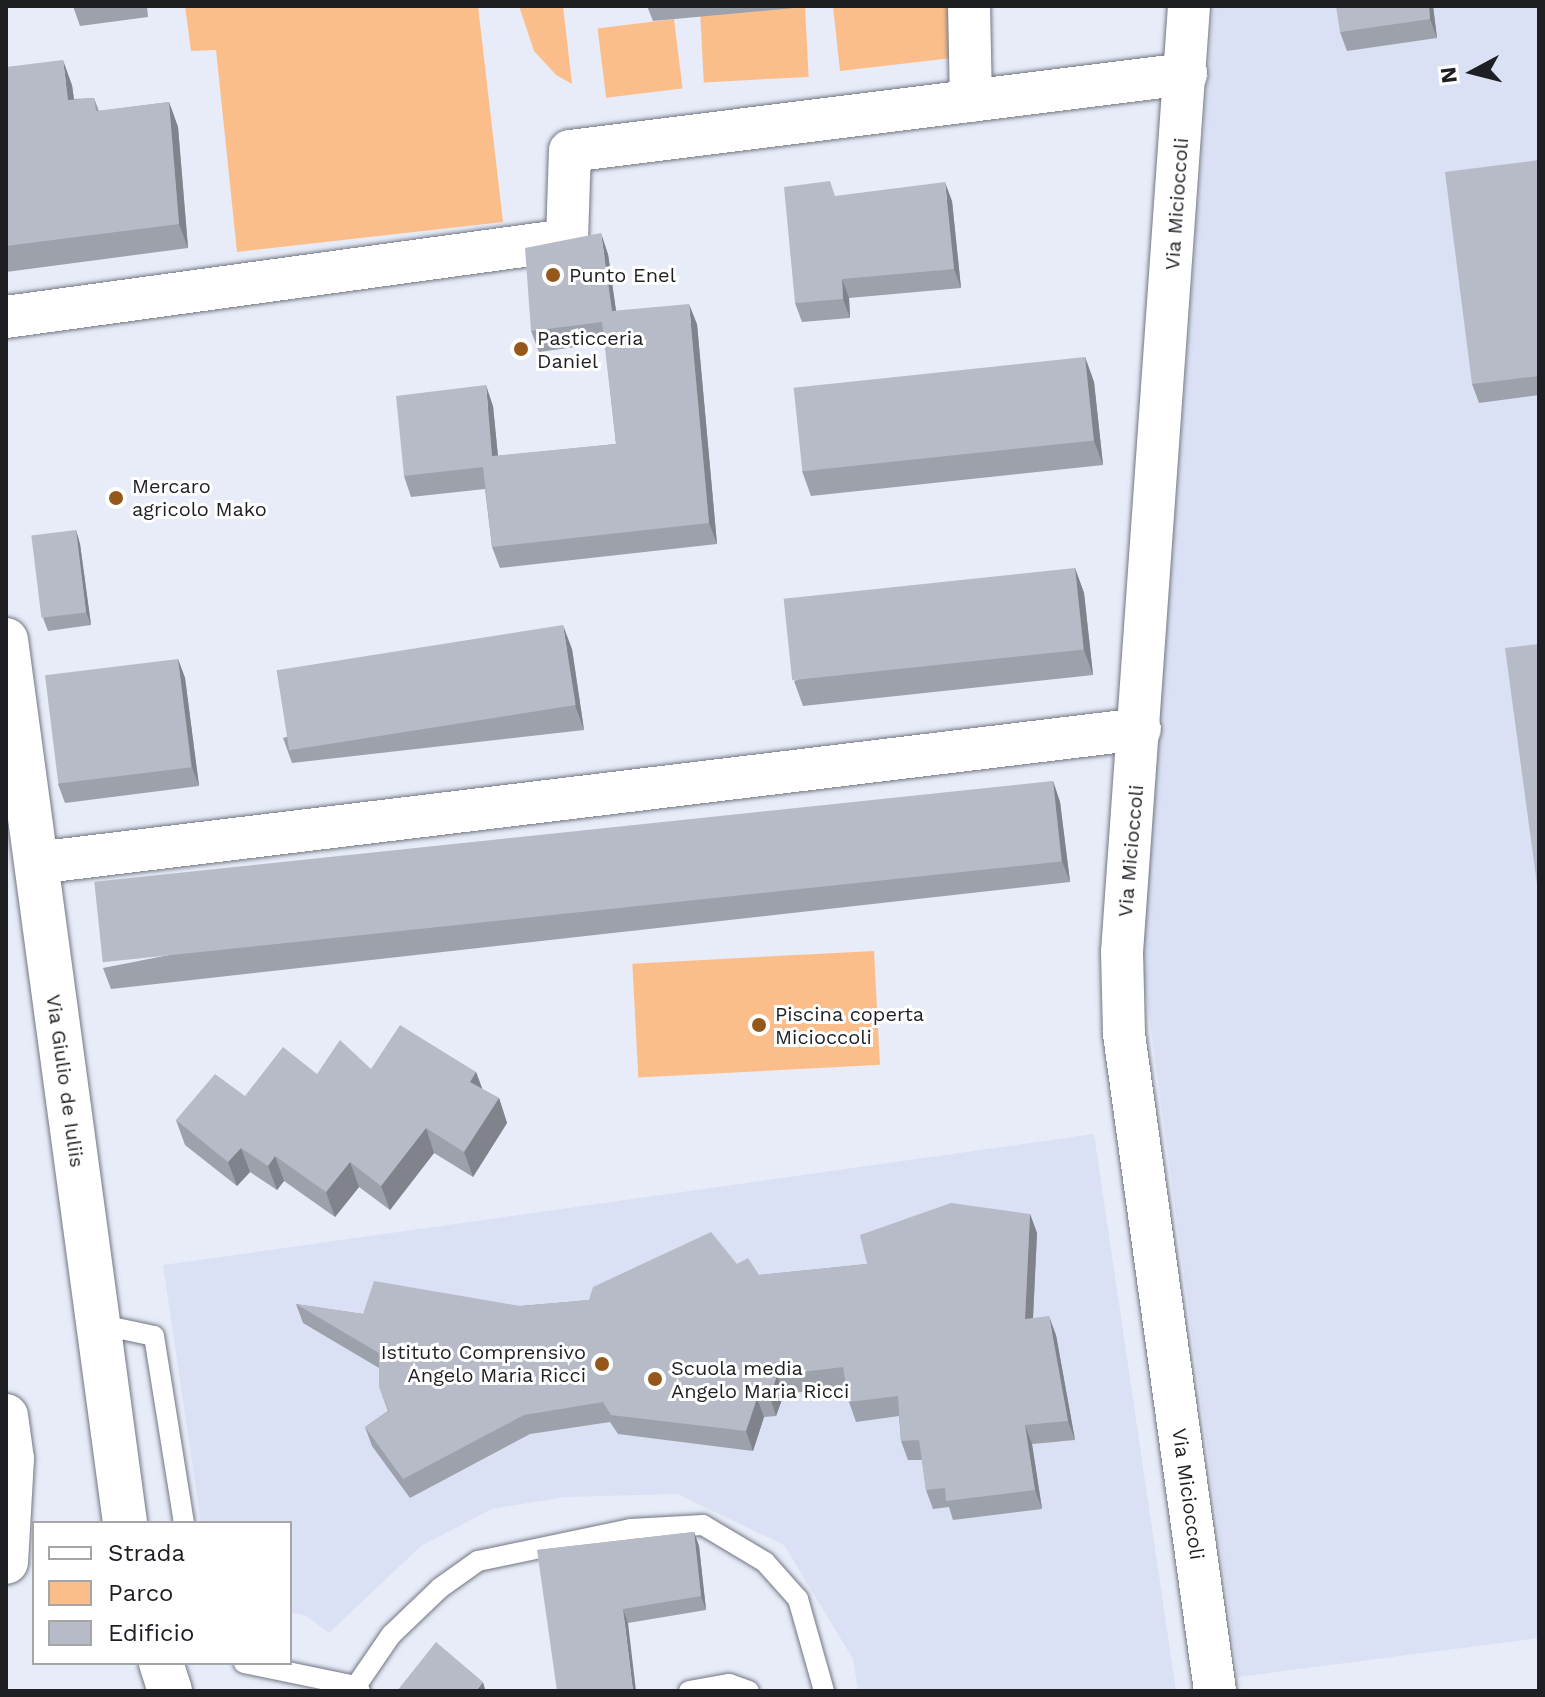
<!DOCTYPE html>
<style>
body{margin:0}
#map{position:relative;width:1545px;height:1697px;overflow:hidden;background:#e7ecf8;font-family:"Work Sans",sans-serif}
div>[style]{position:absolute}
.built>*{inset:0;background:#dae1f5}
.green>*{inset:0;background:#fbbe8a;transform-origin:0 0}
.roads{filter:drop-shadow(0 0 2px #727681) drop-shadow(0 0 2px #727681)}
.lane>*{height:20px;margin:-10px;padding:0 10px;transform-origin:10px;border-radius:10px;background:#fff}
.street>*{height:42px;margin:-21px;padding:0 21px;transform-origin:21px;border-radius:21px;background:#fff}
.secondary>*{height:44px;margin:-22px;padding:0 22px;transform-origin:22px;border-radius:22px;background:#fff}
.wall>*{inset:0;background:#9da1ab}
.shaded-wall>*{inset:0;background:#80838b}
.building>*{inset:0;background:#b7bbc7;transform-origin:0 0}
.dots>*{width:22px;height:22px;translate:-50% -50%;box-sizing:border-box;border:4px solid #fff;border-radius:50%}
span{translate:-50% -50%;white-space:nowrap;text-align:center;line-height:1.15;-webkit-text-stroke:6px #fff;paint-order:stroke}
.street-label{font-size:20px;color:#1d1f23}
.poi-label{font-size:20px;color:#1d1f23}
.left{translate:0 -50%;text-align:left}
.right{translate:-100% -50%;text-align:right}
.frame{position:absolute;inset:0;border:8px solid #1d1f23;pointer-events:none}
.legend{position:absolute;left:32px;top:1521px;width:260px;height:144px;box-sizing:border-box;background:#fff;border:2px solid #a5a5a7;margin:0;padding:10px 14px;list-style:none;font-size:24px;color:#1d1f23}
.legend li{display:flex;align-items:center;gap:16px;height:40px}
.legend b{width:40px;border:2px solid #a5a5a7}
.north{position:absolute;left:1433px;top:32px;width:80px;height:80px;-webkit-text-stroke:6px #fff;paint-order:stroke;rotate:263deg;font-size:22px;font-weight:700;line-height:32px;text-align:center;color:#1d1f23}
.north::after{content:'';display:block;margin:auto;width:28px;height:36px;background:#1d1f23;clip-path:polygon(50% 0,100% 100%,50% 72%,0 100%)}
</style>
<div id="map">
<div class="built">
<div style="clip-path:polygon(1213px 6px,1539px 6px,1539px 1638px,1238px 1677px,1142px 962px)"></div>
<div style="clip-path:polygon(1094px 1134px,1176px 1691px,858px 1691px,853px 1659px,784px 1545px,677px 1494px,565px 1497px,492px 1509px,421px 1546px,329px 1633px,306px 1616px,290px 1612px,290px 1523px,201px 1523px,163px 1265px)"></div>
</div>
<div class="green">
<div style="clip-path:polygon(185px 6px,478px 6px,503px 222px,237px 252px,216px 50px,191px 51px)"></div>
<div style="clip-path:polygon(519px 6px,563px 6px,572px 84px,556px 75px,534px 51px)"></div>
<div style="clip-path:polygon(833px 6px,952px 6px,952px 58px,840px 71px)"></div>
<div style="left:805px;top:7px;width:70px;height:105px;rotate:87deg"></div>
<div style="left:674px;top:19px;width:70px;height:77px;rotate:83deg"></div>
<div style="left:874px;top:951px;width:114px;height:242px;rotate:87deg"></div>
</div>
<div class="roads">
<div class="lane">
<div style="left:98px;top:1324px;width:57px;rotate:12.1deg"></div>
<div style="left:154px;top:1336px;width:189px;rotate:80.9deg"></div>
<div style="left:244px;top:1663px;width:114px;rotate:11.6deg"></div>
<div style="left:360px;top:1691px;width:6px;rotate:-129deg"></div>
<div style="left:356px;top:1686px;width:62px;rotate:-55.5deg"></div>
<div style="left:391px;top:1635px;width:68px;rotate:-43.8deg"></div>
<div style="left:440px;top:1588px;width:47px;rotate:-35.4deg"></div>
<div style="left:478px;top:1561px;width:156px;rotate:-11.8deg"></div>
<div style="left:631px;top:1529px;width:72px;rotate:-3.2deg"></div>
<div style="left:703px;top:1525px;width:72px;rotate:30.8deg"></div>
<div style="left:765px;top:1562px;width:50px;rotate:48.3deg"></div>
<div style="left:798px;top:1599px;width:96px;rotate:74.2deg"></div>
<div style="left:689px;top:1691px;width:41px;rotate:-9.9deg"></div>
<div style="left:729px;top:1684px;width:21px;rotate:19deg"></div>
</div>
<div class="street">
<div style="left:969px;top:6px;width:95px;rotate:88.8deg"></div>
<div style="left:1189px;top:6px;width:948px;rotate:94.05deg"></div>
<div style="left:1122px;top:952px;width:82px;rotate:88.6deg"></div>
<div style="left:1124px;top:1034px;width:663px;rotate:82.11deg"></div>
<div style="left:6px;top:317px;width:566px;rotate:-7.82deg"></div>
<div style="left:567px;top:240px;width:89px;rotate:-88.1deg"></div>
<div style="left:570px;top:151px;width:621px;rotate:-7.13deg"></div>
<div style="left:36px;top:863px;width:1112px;rotate:-6.92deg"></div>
</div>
<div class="secondary">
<div style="left:6px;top:640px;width:891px;rotate:82.32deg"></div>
<div style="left:6px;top:1416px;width:43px;rotate:82.1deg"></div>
<div style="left:12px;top:1459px;width:103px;rotate:93.3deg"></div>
<div style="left:161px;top:1663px;width:29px;rotate:72deg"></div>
</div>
</div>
<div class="wall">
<div style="clip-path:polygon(73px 6px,147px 6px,148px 17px,80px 26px)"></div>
<div style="clip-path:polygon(647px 6px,816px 6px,653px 21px)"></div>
<div style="clip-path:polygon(1433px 6px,1437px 38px,1347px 51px,1340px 32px)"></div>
<div style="clip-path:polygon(6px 67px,72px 85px,74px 99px,94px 98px,99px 111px,169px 102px,178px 127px,188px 248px,6px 272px)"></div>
<div style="clip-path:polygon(1539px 160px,1539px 395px,1479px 403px,1472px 384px)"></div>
<div style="clip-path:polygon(835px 196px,952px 201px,961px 288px,849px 298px,850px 318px,802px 322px,795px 303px)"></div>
<div style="clip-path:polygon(608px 254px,616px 311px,697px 324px,717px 544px,500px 568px,492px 547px,485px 489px,411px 497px,404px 476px,493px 406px,498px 456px,616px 444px,605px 343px,539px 352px,531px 331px)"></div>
<div style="clip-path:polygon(1085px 357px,1094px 382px,1103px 465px,811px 496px,802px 471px)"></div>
<div style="clip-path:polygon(76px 530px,80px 544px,91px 625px,48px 631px,43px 618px)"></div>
<div style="clip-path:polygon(1075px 568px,1084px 593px,1093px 675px,803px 706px,794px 681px)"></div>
<div style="clip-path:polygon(572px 649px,584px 730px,292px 763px,283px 738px)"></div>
<div style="clip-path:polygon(178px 659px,185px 678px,199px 786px,65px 803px,58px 784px)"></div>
<div style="clip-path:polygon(1053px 781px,1060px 802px,1070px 882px,111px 989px,103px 968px)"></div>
<div style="clip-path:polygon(371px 1069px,476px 1072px,482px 1089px,499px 1098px,507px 1123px,473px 1177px,434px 1153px,390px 1210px,359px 1187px,335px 1217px,284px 1181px,277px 1190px,250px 1172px,237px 1186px,185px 1145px,176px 1120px,245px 1096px,317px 1074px)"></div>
<div style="clip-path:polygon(1030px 1214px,1037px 1233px,1033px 1318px,1056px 1335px,1075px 1440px,1032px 1444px,1042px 1509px,953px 1520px,949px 1507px,933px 1509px,926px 1490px,922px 1460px,908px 1460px,901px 1441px,899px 1416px,856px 1422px,849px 1402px,846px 1387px,784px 1394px,776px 1416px,764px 1417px,753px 1451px,618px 1434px,610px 1422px,530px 1434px,410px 1498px,372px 1446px,365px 1427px,388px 1411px,379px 1386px,379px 1368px,303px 1323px,296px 1304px,363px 1314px,520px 1306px,589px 1300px,737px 1264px,759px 1275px,867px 1264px)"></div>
<div style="clip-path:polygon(694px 1532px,699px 1546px,706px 1610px,628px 1623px,537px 1550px)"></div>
</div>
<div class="shaded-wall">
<div style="clip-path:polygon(1429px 6px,1433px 6px,1437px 38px,1430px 19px)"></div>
<div style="clip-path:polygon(63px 60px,72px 85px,77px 124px,68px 100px)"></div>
<div style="clip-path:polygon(169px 102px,178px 127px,188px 248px,179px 224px)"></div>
<div style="clip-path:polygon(945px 182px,952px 201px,961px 288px,954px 269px)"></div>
<div style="clip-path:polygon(601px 233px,608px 254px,619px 332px,612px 311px)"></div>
<div style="clip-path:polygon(842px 279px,849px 298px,850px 318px,843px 299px)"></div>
<div style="clip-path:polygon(689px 304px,697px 324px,717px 544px,709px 523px)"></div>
<div style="clip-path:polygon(1085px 357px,1094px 382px,1103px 465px,1094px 441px)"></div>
<div style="clip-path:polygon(486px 385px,493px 406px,500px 477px,492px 456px)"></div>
<div style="clip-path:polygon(76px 530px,80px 544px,91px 625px,86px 612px)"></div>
<div style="clip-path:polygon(1075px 568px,1084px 593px,1093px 675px,1084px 650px)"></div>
<div style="clip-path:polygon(563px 625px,572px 649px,584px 730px,575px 705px)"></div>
<div style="clip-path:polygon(178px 659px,185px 678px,199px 786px,192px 767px)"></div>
<div style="clip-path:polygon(1053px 781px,1060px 802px,1070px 882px,1062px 861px)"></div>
<div style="clip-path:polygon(476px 1072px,485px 1096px,470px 1082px)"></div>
<div style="clip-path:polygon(499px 1098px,507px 1123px,473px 1177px,464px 1152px)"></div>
<div style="clip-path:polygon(426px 1128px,434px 1153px,390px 1210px,381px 1186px)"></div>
<div style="clip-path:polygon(241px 1148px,250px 1172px,237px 1186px,228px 1162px)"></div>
<div style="clip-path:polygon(275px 1156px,284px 1181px,277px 1190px,268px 1166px)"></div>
<div style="clip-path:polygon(350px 1162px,359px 1187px,335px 1217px,326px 1192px)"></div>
<div style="clip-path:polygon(1030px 1214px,1037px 1233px,1032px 1338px,1025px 1319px)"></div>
<div style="clip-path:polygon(1049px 1316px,1056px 1335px,1075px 1440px,1068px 1421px)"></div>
<div style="clip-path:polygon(777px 1375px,784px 1394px,776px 1416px,770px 1397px)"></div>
<div style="clip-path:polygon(757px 1398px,764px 1417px,753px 1451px,746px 1431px)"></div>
<div style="clip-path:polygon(1025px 1425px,1032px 1444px,1042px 1509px,1035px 1490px)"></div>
<div style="clip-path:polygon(694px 1532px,699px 1546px,706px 1610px,701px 1596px)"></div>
<div style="clip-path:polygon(623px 1609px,628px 1623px,636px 1691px,633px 1691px)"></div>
<div style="clip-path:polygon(483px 1682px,485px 1689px,483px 1691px,476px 1691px)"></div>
</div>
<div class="building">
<div style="clip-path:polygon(1336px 6px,1429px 6px,1430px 19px,1340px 32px)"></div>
<div style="clip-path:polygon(63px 60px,68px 100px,94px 98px,96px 111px,169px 102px,179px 224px,6px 246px,6px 67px)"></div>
<div style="clip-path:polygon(1539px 160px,1539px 376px,1472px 384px,1445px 172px)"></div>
<div style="clip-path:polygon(830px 181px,835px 196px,945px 182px,954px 269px,842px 279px,843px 299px,795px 303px,784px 187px)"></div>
<div style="clip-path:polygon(601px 233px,612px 311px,689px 304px,709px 523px,492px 547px,483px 467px,404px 476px,396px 396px,486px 385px,492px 456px,616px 444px,602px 322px,531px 331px,525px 248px)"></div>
<div style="left:1085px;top:357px;width:84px;height:293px;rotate:84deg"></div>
<div style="left:76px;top:530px;width:83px;height:45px;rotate:83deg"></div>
<div style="left:1075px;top:568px;width:82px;height:293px;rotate:84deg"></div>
<div style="left:563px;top:625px;width:81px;height:290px;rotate:81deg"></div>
<div style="clip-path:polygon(1539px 644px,1539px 899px,1505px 648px)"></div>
<div style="left:178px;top:659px;width:109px;height:134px;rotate:83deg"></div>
<div style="left:1053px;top:781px;width:81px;height:964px;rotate:84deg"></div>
<div style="clip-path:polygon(400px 1025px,476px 1072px,470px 1082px,499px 1098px,464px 1152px,426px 1128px,381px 1186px,350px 1162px,326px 1192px,275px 1156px,268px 1166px,241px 1148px,228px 1162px,176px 1120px,215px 1074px,245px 1096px,283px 1047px,317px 1074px,340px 1040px,371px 1069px)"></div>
<div style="clip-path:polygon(951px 1203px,1030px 1214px,1025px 1319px,1049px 1316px,1068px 1421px,1025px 1425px,1035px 1490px,946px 1501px,945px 1488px,926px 1490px,919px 1440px,901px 1441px,898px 1396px,849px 1402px,843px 1367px,777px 1375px,770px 1397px,757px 1398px,746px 1431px,611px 1415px,603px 1402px,524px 1415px,403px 1479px,365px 1427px,389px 1411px,379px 1386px,379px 1353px,296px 1304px,363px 1314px,374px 1281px,520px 1306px,589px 1300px,593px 1287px,711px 1232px,737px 1264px,748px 1258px,759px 1275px,867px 1264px,860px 1235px)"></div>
<div style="clip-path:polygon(694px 1532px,701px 1596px,623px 1609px,633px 1691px,557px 1691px,537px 1550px)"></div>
<div style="clip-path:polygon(436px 1642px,483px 1682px,476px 1691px,397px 1691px)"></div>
</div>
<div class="dots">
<div style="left:553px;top:275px;background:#95581a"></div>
<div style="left:521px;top:349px;background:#95581a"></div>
<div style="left:116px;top:498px;background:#95581a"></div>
<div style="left:759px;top:1025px;background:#95581a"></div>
<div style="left:602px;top:1364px;background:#95581a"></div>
<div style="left:655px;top:1379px;background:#95581a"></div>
</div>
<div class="street-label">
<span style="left:1177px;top:204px;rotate:-86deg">Via Micioccoli</span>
<span style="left:1131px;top:851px;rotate:-85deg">Via Micioccoli</span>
<span style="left:65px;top:1081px;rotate:82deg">Via Giulio de Iuliis</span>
<span style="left:1188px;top:1494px;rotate:82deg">Via Micioccoli</span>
</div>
<div class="poi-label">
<span class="left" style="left:569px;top:275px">Punto Enel</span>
<span class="left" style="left:537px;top:350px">Pasticceria<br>Daniel</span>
<span class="left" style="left:132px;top:498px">Mercaro<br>agricolo Mako</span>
<span class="left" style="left:775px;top:1026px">Piscina coperta<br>Micioccoli</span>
<span class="right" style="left:586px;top:1364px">Istituto Comprensivo<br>Angelo Maria Ricci</span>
<span class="left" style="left:671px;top:1380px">Scuola media<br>Angelo Maria Ricci</span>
</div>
<div class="frame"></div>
<ul class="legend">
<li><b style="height:10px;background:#fff"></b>Strada</li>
<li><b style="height:22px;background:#fbbe8a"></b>Parco</li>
<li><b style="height:22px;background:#b7bbc7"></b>Edificio</li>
</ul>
<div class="north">N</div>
</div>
